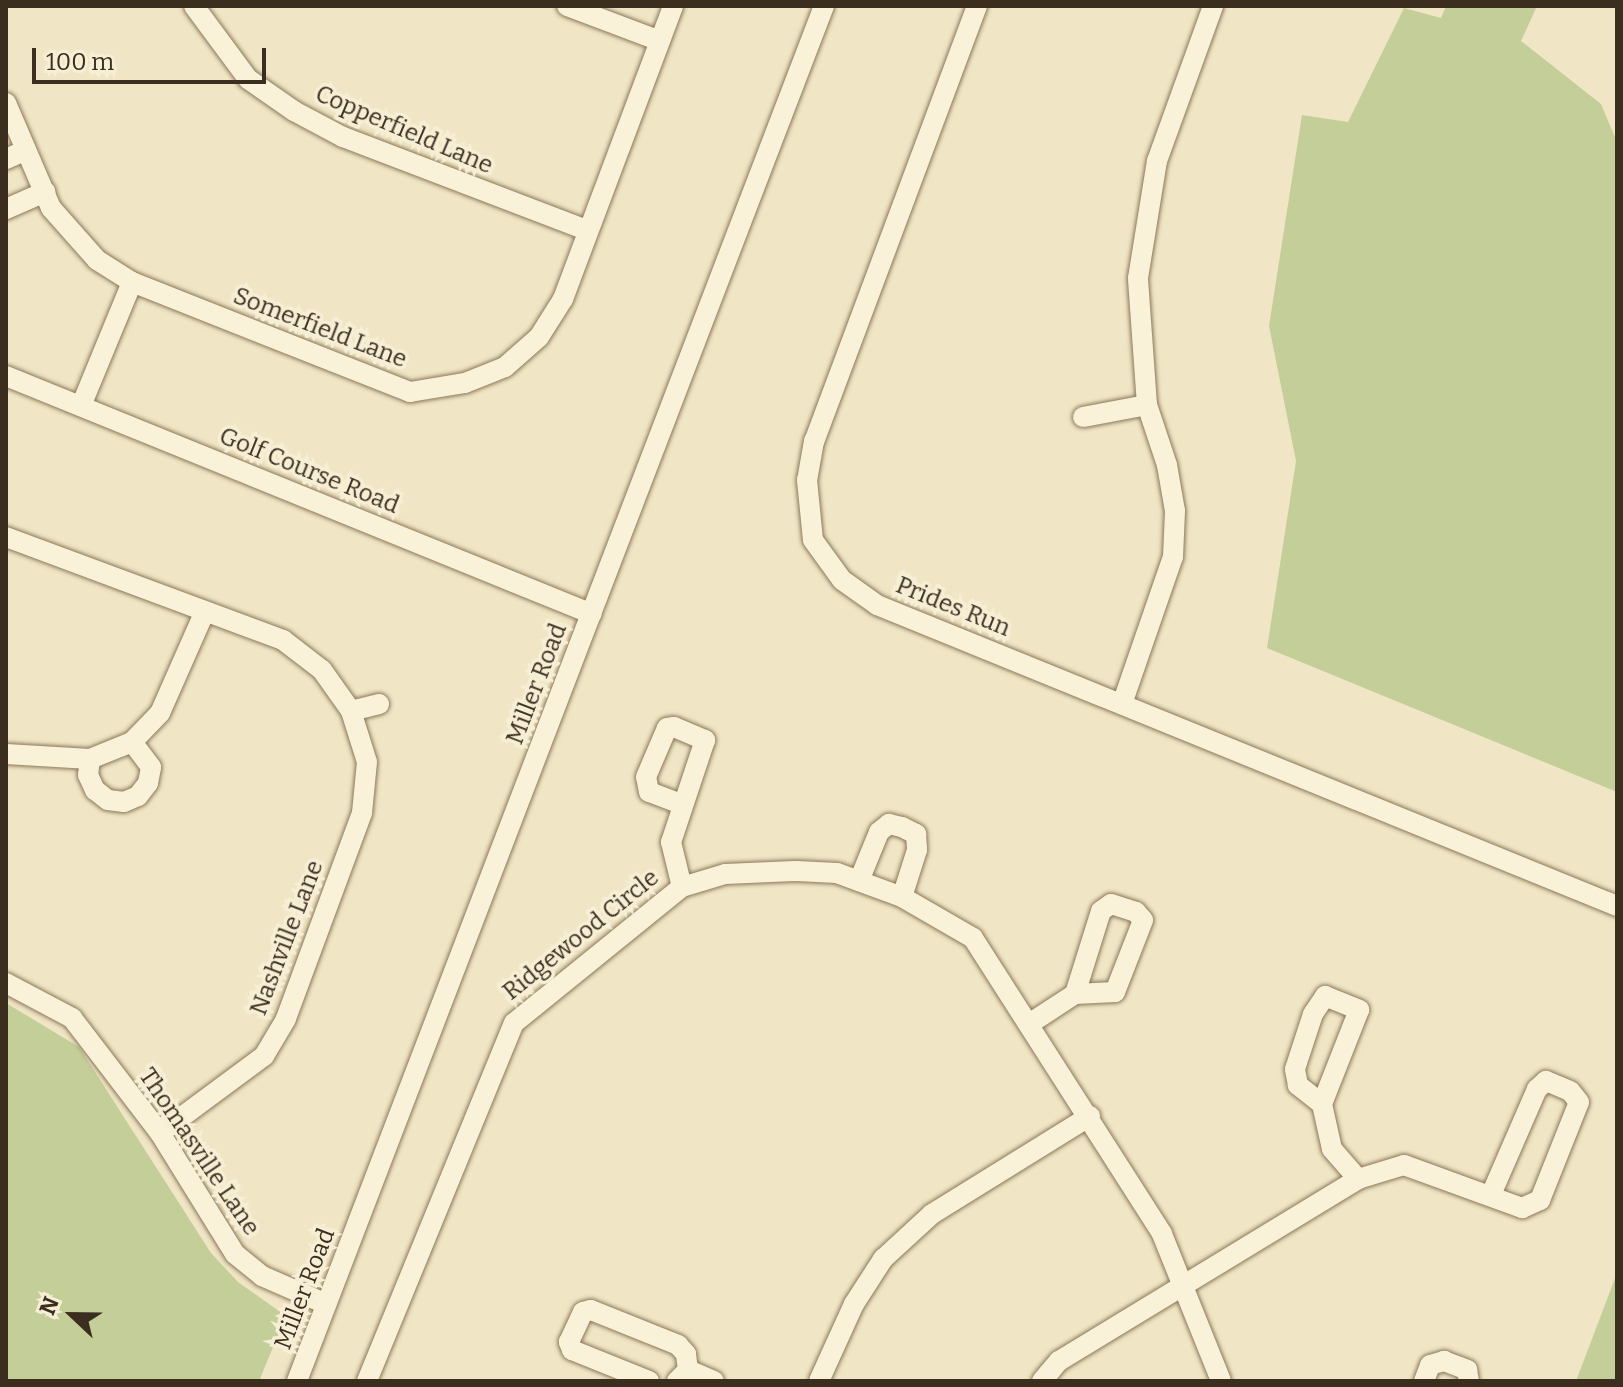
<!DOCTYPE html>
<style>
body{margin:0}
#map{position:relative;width:1623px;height:1387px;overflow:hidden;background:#f0e6c5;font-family:Bitter,serif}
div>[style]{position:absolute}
.green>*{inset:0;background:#c4ce98}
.roads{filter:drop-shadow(0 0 2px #8b785a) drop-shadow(0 0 2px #8b785a)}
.minor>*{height:20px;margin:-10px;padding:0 10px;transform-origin:10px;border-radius:10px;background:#faf2d8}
span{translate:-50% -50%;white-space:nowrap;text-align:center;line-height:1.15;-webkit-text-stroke:7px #f7efd5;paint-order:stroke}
.street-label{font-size:24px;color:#3b2e1e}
.frame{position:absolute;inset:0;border:8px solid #3b2e1e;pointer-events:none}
.north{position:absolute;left:32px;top:1275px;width:80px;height:80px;-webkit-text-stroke:6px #f7efd5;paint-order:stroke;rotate:292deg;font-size:22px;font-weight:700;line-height:32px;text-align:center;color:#3b2e1e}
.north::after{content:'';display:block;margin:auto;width:28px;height:36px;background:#3b2e1e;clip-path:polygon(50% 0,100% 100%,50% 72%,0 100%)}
.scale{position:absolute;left:32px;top:48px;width:234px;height:36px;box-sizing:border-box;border:4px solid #3b2e1e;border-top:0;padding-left:10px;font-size:24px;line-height:28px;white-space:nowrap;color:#3b2e1e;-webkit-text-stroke:6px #f7efd5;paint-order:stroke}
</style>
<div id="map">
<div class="green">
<div style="clip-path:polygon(1446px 6px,1537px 6px,1521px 41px,1601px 104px,1617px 142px,1617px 792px,1267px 648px,1296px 461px,1269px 326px,1302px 115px,1348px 122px,1404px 8px,1441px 18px)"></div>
<div style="clip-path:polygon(6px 1003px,79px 1047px,211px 1253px,238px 1282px,286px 1316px,259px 1381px,6px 1381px)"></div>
<div style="clip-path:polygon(1617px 1273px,1617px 1381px,1576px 1381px)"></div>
</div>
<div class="roads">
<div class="minor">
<div style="left:194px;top:6px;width:91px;rotate:53.5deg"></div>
<div style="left:248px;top:79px;width:56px;rotate:34.8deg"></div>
<div style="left:294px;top:111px;width:55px;rotate:28deg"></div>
<div style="left:343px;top:137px;width:260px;rotate:20.9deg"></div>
<div style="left:567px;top:6px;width:99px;rotate:20.6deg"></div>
<div style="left:977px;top:6px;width:465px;rotate:110.5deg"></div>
<div style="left:814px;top:441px;width:40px;rotate:100deg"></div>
<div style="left:807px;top:480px;width:60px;rotate:84.3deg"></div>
<div style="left:813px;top:540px;width:49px;rotate:54.1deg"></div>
<div style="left:842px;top:580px;width:43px;rotate:35.5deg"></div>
<div style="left:877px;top:605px;width:799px;rotate:22.13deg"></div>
<div style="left:6px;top:103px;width:114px;rotate:66.8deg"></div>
<div style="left:51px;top:208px;width:69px;rotate:48.5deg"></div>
<div style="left:97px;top:260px;width:41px;rotate:32.2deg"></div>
<div style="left:132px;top:282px;width:299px;rotate:21.6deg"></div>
<div style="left:410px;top:392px;width:56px;rotate:-9.3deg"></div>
<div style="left:465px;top:383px;width:43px;rotate:-21.8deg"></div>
<div style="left:505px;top:367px;width:45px;rotate:-41.4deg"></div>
<div style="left:539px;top:337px;width:45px;rotate:-57.7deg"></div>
<div style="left:563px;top:299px;width:313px;rotate:-69.4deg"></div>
<div style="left:6px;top:159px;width:22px;rotate:-24deg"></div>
<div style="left:6px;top:209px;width:43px;rotate:-23.6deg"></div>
<div style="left:6px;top:376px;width:632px;rotate:22.1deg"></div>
<div style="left:81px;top:406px;width:134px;rotate:-67.6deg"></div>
<div style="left:1083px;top:417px;width:65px;rotate:-10.6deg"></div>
<div style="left:6px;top:537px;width:296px;rotate:20.4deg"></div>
<div style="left:283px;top:640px;width:49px;rotate:37.6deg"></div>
<div style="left:322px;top:670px;width:50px;rotate:54.7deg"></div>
<div style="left:351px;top:711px;width:53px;rotate:72.6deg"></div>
<div style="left:367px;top:762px;width:51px;rotate:95.6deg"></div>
<div style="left:362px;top:813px;width:220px;rotate:110.3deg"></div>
<div style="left:286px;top:1019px;width:43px;rotate:120.7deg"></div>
<div style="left:264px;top:1056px;width:129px;rotate:143.5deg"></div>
<div style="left:1122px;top:704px;width:156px;rotate:-70.9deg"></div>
<div style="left:1173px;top:557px;width:46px;rotate:-87.5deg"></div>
<div style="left:1175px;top:511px;width:47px;rotate:-99.9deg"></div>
<div style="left:1167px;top:465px;width:63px;rotate:-108.4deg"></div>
<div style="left:1147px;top:405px;width:127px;rotate:-94.1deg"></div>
<div style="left:1138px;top:278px;width:119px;rotate:-80.8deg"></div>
<div style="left:1157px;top:161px;width:165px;rotate:-70.1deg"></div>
<div style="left:351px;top:711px;width:29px;rotate:-14deg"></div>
<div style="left:6px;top:754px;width:84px;rotate:3.4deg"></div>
<div style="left:90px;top:759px;width:45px;rotate:-22deg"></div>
<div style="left:132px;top:742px;width:40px;rotate:-46deg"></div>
<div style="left:160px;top:713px;width:111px;rotate:-66.2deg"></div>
<div style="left:90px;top:759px;width:16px;rotate:97deg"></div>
<div style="left:88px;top:775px;width:17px;rotate:65deg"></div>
<div style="left:95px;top:790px;width:16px;rotate:38deg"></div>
<div style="left:108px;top:800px;width:16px;rotate:7deg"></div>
<div style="left:124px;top:802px;width:15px;rotate:-23deg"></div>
<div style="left:138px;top:796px;width:16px;rotate:-52deg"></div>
<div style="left:148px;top:783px;width:16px;rotate:-79deg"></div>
<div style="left:151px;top:767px;width:31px;rotate:-127deg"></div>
<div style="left:681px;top:804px;width:34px;rotate:-159deg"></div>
<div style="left:649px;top:792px;width:15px;rotate:-101deg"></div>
<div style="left:646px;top:777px;width:53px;rotate:-66.8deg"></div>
<div style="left:667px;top:728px;width:7px;rotate:-8deg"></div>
<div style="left:674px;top:727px;width:34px;rotate:23deg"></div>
<div style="left:705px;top:740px;width:108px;rotate:108.4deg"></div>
<div style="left:671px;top:842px;width:46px;rotate:76.3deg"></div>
<div style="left:859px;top:881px;width:53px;rotate:-67.8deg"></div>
<div style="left:879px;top:832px;width:13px;rotate:-39deg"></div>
<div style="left:889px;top:824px;width:13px;rotate:13deg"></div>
<div style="left:902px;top:827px;width:16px;rotate:27deg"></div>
<div style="left:916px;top:834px;width:16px;rotate:86deg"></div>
<div style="left:917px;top:850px;width:49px;rotate:107.7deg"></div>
<div style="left:6px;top:983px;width:75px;rotate:27.9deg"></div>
<div style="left:72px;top:1018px;width:145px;rotate:52.6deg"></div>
<div style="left:160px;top:1133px;width:142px;rotate:58.2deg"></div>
<div style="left:235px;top:1254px;width:35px;rotate:39deg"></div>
<div style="left:262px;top:1276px;width:70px;rotate:23.6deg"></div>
<div style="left:1029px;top:1024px;width:55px;rotate:-33.1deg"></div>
<div style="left:1075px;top:994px;width:40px;rotate:-2.9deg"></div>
<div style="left:1115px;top:992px;width:77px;rotate:-68.7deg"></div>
<div style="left:1143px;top:920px;width:11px;rotate:-131deg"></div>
<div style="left:1136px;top:912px;width:26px;rotate:-162deg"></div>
<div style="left:1111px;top:904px;width:12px;rotate:145deg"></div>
<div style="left:1101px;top:911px;width:87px;rotate:107.4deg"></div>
<div style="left:1322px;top:1104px;width:31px;rotate:-142deg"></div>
<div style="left:1298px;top:1085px;width:16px;rotate:-101deg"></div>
<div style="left:1295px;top:1069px;width:58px;rotate:-71.9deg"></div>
<div style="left:1313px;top:1014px;width:22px;rotate:-56deg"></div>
<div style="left:1325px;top:996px;width:37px;rotate:22deg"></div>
<div style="left:1359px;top:1010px;width:101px;rotate:111.5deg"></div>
<div style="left:1322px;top:1104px;width:46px;rotate:77.5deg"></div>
<div style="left:1332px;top:1149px;width:40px;rotate:49deg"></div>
<div style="left:688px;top:1370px;width:28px;rotate:23deg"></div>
<div style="left:297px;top:1381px;width:1473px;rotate:-69.03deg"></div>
<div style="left:367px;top:1381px;width:387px;rotate:-67.7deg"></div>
<div style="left:514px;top:1023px;width:216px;rotate:-39deg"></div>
<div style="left:682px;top:887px;width:45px;rotate:-16.8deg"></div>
<div style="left:725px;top:874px;width:72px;rotate:-2.4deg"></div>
<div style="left:797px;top:871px;width:40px;rotate:2.9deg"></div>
<div style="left:837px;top:873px;width:69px;rotate:20.3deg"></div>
<div style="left:902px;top:897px;width:82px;rotate:30deg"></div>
<div style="left:973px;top:938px;width:351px;rotate:57.4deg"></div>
<div style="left:1162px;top:1234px;width:158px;rotate:68.1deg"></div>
<div style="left:649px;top:1381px;width:83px;rotate:-158.1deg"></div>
<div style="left:572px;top:1350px;width:9px;rotate:-111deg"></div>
<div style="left:569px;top:1342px;width:33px;rotate:-65deg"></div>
<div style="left:583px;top:1312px;width:8px;rotate:-14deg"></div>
<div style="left:591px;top:1310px;width:94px;rotate:21.9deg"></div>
<div style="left:678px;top:1345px;width:12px;rotate:48deg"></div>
<div style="left:686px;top:1354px;width:16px;rotate:83deg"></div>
<div style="left:688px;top:1370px;width:16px;rotate:135deg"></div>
<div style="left:819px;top:1381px;width:85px;rotate:-65.6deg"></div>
<div style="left:854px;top:1304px;width:54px;rotate:-57.2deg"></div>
<div style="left:883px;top:1259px;width:67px;rotate:-42.6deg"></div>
<div style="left:932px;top:1214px;width:186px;rotate:-31.8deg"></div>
<div style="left:1042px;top:1381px;width:26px;rotate:-50deg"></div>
<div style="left:1059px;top:1361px;width:350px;rotate:-31.3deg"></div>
<div style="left:1358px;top:1179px;width:48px;rotate:-16.9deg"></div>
<div style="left:1404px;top:1165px;width:126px;rotate:20deg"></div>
<div style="left:1522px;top:1208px;width:20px;rotate:-24deg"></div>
<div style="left:1540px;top:1200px;width:105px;rotate:-68.3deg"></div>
<div style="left:1579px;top:1102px;width:14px;rotate:-129deg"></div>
<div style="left:1570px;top:1091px;width:26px;rotate:-157deg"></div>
<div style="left:1546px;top:1081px;width:12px;rotate:138deg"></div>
<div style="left:1537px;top:1089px;width:116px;rotate:113.5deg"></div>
<div style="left:1424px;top:1381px;width:17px;rotate:-69deg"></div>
<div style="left:1430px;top:1365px;width:15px;rotate:-16deg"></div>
<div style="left:1444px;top:1361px;width:25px;rotate:21deg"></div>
<div style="left:1467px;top:1370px;width:11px;rotate:80deg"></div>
</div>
</div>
<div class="street-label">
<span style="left:404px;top:130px;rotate:23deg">Copperfield Lane</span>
<span style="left:320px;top:328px;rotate:21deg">Somerfield Lane</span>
<span style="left:309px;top:471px;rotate:22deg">Golf Course Road</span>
<span style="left:953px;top:607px;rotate:22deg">Prides Run</span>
<span style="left:537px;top:684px;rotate:-69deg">Miller Road</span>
<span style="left:581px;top:935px;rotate:-39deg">Ridgewood Circle</span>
<span style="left:287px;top:938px;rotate:-69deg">Nashville Lane</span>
<span style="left:199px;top:1152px;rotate:56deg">Thomasville Lane</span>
<span style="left:305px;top:1289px;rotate:-69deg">Miller Road</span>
</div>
<div class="frame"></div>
<div class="north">N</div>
<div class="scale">100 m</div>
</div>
